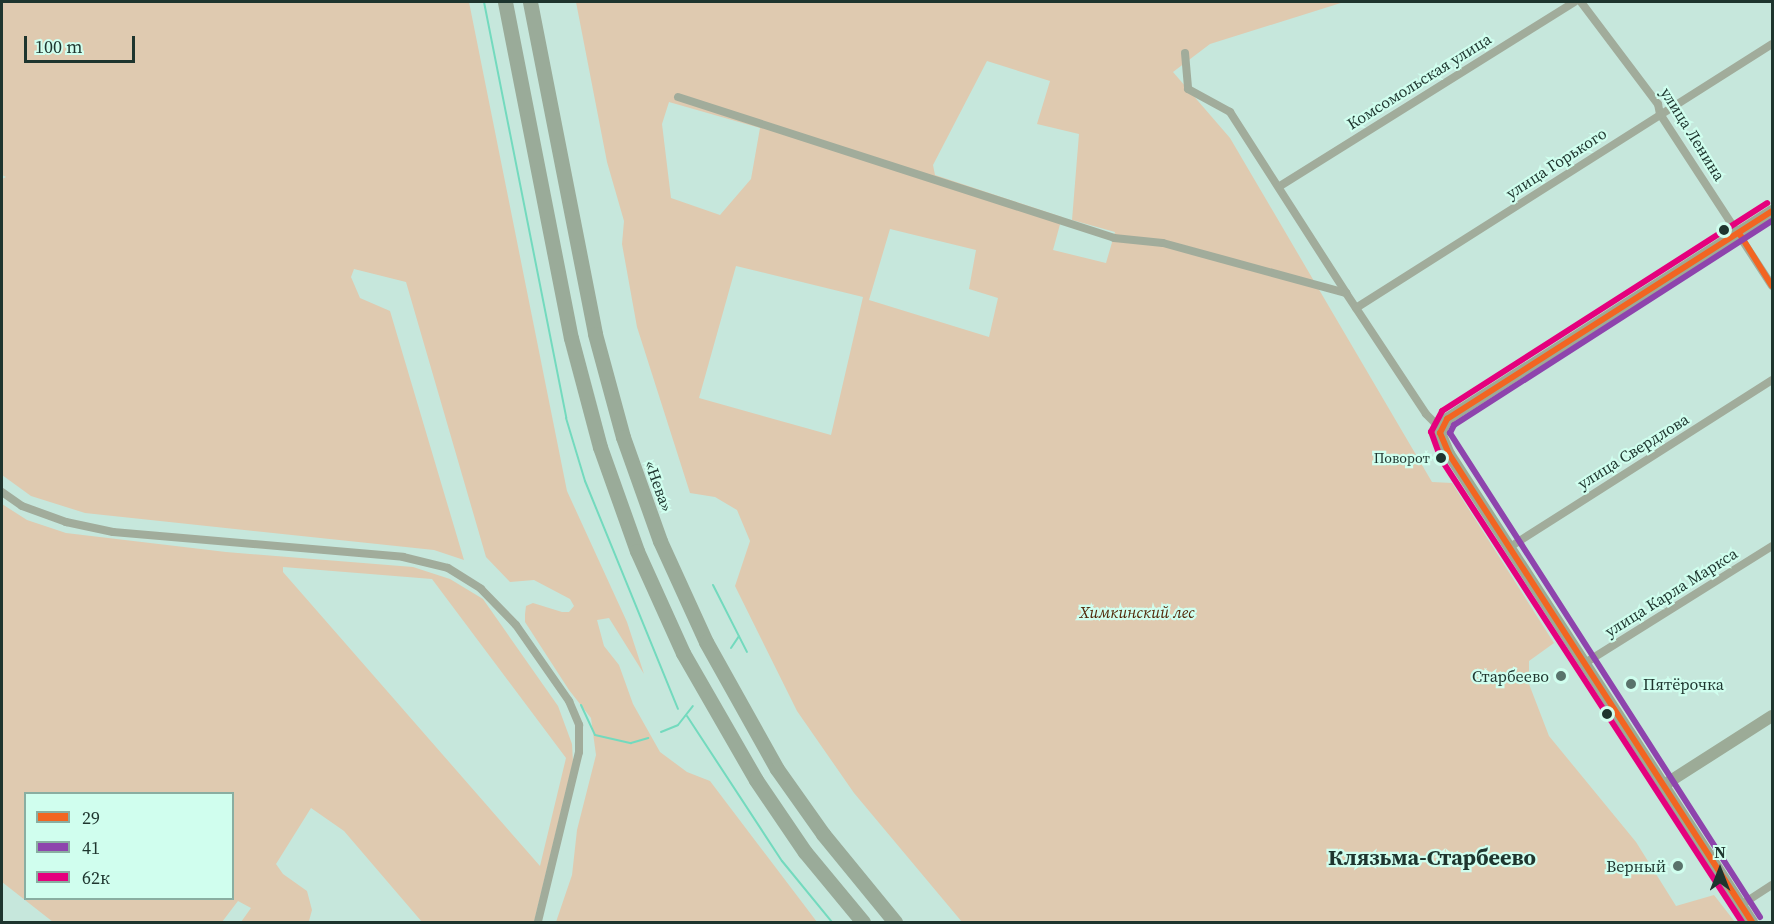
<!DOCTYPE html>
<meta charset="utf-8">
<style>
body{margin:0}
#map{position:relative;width:1774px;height:924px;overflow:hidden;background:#c6e7dc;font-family:"Source Serif 4",serif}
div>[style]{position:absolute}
.green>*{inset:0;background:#dfcab0}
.stream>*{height:2px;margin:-1px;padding:0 1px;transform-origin:1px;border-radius:1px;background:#73dabe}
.street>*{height:8px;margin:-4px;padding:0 4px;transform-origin:4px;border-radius:4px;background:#a1ac9b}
.secondary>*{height:12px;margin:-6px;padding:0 6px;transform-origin:6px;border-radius:6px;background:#9cab97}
.highway>*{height:15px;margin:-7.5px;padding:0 7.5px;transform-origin:7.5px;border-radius:7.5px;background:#9aab99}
.bus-1>*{height:6px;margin:-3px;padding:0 3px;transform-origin:3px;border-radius:3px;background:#f26522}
.bus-2>*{height:6px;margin:-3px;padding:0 3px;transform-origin:3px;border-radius:3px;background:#8e44ad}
.bus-3>*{height:6px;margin:-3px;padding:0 3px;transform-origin:3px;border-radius:3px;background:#e5007d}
.dots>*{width:16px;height:16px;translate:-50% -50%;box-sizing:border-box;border:3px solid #d0feee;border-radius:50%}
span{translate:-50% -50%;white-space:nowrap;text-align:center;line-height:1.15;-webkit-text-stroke:4.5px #d0feee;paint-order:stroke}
.bus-label{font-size:14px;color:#1e352e}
.right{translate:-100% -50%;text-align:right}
.street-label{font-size:16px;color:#1e352e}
.park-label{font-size:16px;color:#512607;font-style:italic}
.poi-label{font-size:16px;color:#1e352e}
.left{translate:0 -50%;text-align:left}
.district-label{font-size:22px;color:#1e352e;font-weight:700}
.frame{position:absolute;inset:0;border:3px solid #1e352e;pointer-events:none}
.legend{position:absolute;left:24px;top:792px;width:210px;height:108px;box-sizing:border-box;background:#d0feee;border:2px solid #89aea1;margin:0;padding:8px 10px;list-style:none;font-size:18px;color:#1e352e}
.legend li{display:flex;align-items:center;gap:12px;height:30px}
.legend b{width:30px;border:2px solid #89aea1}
.north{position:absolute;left:1690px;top:840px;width:60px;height:60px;-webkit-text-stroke:4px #d0feee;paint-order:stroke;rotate:0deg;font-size:16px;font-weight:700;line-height:24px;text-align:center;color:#1e352e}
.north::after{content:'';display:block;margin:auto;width:21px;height:27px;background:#1e352e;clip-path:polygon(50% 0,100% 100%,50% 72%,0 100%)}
.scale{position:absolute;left:24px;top:36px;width:111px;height:27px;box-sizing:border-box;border:3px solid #1e352e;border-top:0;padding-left:8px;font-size:18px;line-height:21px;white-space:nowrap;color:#1e352e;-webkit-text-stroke:4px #d0feee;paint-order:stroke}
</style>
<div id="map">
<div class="green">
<div style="clip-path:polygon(2px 2px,469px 2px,567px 491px,627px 622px,644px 674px,609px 618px,597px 620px,604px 646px,619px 665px,633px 704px,660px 752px,687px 772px,710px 781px,817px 922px,556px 922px,572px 875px,577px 830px,596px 755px,591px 718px,569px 690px,525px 622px,525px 614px,526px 606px,533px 603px,562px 612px,569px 612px,574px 606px,570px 599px,534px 580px,510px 582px,486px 557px,406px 282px,354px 269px,351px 277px,360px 298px,390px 311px,464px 560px,434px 550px,85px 513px,31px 496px,2px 475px,2px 179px,6px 177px,2px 175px)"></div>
<div style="clip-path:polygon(evenodd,576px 2px,1344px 2px,1210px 44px,1173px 72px,1230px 138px,1432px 482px,1452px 483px,1554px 643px,1529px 661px,1529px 684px,1549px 736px,1636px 842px,1676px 906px,1714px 895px,1735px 922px,962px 922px,854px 793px,797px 711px,735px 586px,750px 541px,737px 510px,715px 497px,690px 493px,637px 327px,622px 244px,624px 221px,607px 162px,576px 2px,987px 61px,1050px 81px,1037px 124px,1079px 134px,1072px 220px,1115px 232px,1106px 263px,1053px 250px,1062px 217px,935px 175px,933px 165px,987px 61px,576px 2px,669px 102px,760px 128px,751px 179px,720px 215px,671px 198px,662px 124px,669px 102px,576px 2px,890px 229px,976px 250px,969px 289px,998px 298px,989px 337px,869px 300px,890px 229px,576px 2px,736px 266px,863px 297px,831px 435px,699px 398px,736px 266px)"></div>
<div style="clip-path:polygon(evenodd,2px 504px,27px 520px,66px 533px,226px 552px,413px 567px,450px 579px,483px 599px,558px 706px,572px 744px,573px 762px,534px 922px,422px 922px,344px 831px,311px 808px,276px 864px,283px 874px,307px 891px,312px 910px,309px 921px,241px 922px,251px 908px,238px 901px,222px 922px,53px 922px,2px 882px,2px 504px,283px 567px,432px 579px,566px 758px,540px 866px,283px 572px,283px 567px,2px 504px,26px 794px,232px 794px,232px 898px,26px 898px,26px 794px)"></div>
</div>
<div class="stream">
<div style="left:484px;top:2px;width:424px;rotate:78.8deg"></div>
<div style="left:566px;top:418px;width:66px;rotate:73.2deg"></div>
<div style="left:585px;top:481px;width:246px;rotate:67.8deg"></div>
<div style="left:713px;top:585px;width:75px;rotate:63.1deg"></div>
<div style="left:731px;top:648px;width:14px;rotate:-56deg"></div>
<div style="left:581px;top:705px;width:33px;rotate:65deg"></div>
<div style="left:595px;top:735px;width:37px;rotate:13deg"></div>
<div style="left:631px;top:743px;width:18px;rotate:-16deg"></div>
<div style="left:687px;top:716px;width:173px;rotate:56.8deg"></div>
<div style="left:782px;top:861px;width:79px;rotate:50.7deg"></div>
<div style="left:661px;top:732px;width:18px;rotate:-22deg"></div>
<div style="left:678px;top:725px;width:24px;rotate:-52deg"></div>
</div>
<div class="street">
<div style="left:1581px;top:2px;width:128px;rotate:53deg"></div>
<div style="left:1658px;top:104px;width:10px;rotate:79deg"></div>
<div style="left:1660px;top:114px;width:205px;rotate:56.9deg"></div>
<div style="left:1185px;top:53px;width:36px;rotate:85deg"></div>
<div style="left:1188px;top:89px;width:48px;rotate:28.7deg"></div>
<div style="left:1230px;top:112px;width:215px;rotate:57.3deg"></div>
<div style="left:678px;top:97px;width:458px;rotate:17.9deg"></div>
<div style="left:1114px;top:238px;width:49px;rotate:5.8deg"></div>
<div style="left:1163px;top:243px;width:190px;rotate:15.3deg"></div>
<div style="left:1346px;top:293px;width:145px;rotate:56.5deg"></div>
<div style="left:1426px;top:414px;width:20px;rotate:45deg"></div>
<div style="left:1280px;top:186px;width:347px;rotate:-32deg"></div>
<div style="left:1356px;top:308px;width:493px;rotate:-32.4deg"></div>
<div style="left:2px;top:492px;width:24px;rotate:35deg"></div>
<div style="left:22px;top:506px;width:47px;rotate:20deg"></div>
<div style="left:66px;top:522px;width:48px;rotate:12deg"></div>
<div style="left:113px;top:532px;width:291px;rotate:4.9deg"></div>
<div style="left:403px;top:557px;width:46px;rotate:13.7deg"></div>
<div style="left:448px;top:568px;width:39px;rotate:32deg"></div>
<div style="left:481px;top:589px;width:50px;rotate:45.8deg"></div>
<div style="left:516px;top:625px;width:93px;rotate:55.1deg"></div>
<div style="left:569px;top:701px;width:26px;rotate:67deg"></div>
<div style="left:579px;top:725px;width:27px;rotate:90deg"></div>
<div style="left:579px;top:752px;width:175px;rotate:103.6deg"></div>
<div style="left:1510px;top:547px;width:311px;rotate:-32.5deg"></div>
<div style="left:1585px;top:663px;width:221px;rotate:-32deg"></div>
<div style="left:1741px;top:905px;width:37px;rotate:-33deg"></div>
</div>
<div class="secondary">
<div style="left:1664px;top:785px;width:128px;rotate:-32.6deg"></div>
<div style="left:1752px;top:922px;width:558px;rotate:-122.92deg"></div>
<div style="left:1449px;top:454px;width:23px;rotate:-113deg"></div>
<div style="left:1440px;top:433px;width:16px;rotate:-63deg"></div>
<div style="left:1447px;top:419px;width:386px;rotate:-32.6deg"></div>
</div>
<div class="highway">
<div style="left:505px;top:2px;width:342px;rotate:78.9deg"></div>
<div style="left:571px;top:338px;width:113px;rotate:75.1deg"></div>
<div style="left:600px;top:447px;width:110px;rotate:70.4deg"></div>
<div style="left:637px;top:551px;width:112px;rotate:65.7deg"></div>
<div style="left:683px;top:653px;width:146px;rotate:60.1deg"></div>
<div style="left:756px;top:780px;width:87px;rotate:55.8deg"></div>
<div style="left:805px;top:852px;width:91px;rotate:50.4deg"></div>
<div style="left:530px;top:2px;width:338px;rotate:78.9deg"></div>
<div style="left:595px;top:334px;width:107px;rotate:74.8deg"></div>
<div style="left:623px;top:437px;width:110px;rotate:70.4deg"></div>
<div style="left:660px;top:541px;width:111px;rotate:65.5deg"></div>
<div style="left:706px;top:642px;width:145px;rotate:60.8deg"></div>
<div style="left:777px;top:769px;width:80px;rotate:54.7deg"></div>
<div style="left:823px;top:834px;width:114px;rotate:50.7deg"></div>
</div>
<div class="bus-1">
<div style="left:1739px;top:233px;width:62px;rotate:58.1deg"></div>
<div style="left:1752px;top:922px;width:558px;rotate:-122.92deg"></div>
<div style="left:1449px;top:454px;width:23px;rotate:-113deg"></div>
<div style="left:1440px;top:433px;width:16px;rotate:-63deg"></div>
<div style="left:1447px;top:419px;width:386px;rotate:-32.6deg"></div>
</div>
<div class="bus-2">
<div style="left:1760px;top:917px;width:575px;rotate:-122.64deg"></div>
<div style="left:1450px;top:433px;width:9px;rotate:-63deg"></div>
<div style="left:1454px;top:425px;width:378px;rotate:-32.7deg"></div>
</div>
<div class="bus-3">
<div style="left:1742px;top:922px;width:552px;rotate:-123.03deg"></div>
<div style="left:1441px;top:459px;width:29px;rotate:-110deg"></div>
<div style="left:1431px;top:432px;width:24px;rotate:-62deg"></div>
<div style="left:1442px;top:411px;width:386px;rotate:-32.6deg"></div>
</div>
<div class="dots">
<div style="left:1724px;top:230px;background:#1e352e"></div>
<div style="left:1441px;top:458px;background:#1e352e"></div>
<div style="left:1561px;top:676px;background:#59736b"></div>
<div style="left:1631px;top:684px;background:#59736b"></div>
<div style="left:1607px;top:714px;background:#1e352e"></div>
<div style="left:1678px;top:866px;background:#59736b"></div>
</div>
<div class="bus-label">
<span class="right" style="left:1430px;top:458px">Поворот</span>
</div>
<div class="street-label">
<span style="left:1419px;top:81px;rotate:-32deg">Комсомольская улица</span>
<span style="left:1693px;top:134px;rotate:58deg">улица Ленина</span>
<span style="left:1556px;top:163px;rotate:-33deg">улица Горького</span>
<span style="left:1633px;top:451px;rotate:-32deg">улица Свердлова</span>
<span style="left:659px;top:486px;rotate:70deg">«Нева»</span>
<span style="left:1671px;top:592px;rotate:-32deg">улица Карла Маркса</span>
</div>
<div class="park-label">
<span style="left:1137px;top:612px">Химкинский лес</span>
</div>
<div class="poi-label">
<span class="right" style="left:1549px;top:676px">Старбеево</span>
<span class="left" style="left:1643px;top:684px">Пятёрочка</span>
<span class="right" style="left:1666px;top:866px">Верный</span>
</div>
<div class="district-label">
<span style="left:1432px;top:858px">Клязьма-Старбеево</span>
</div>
<div class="frame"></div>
<ul class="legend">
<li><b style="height:8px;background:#f26522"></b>29</li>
<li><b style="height:8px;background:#8e44ad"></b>41</li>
<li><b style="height:8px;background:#e5007d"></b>62к</li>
</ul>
<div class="north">N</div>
<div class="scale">100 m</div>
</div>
